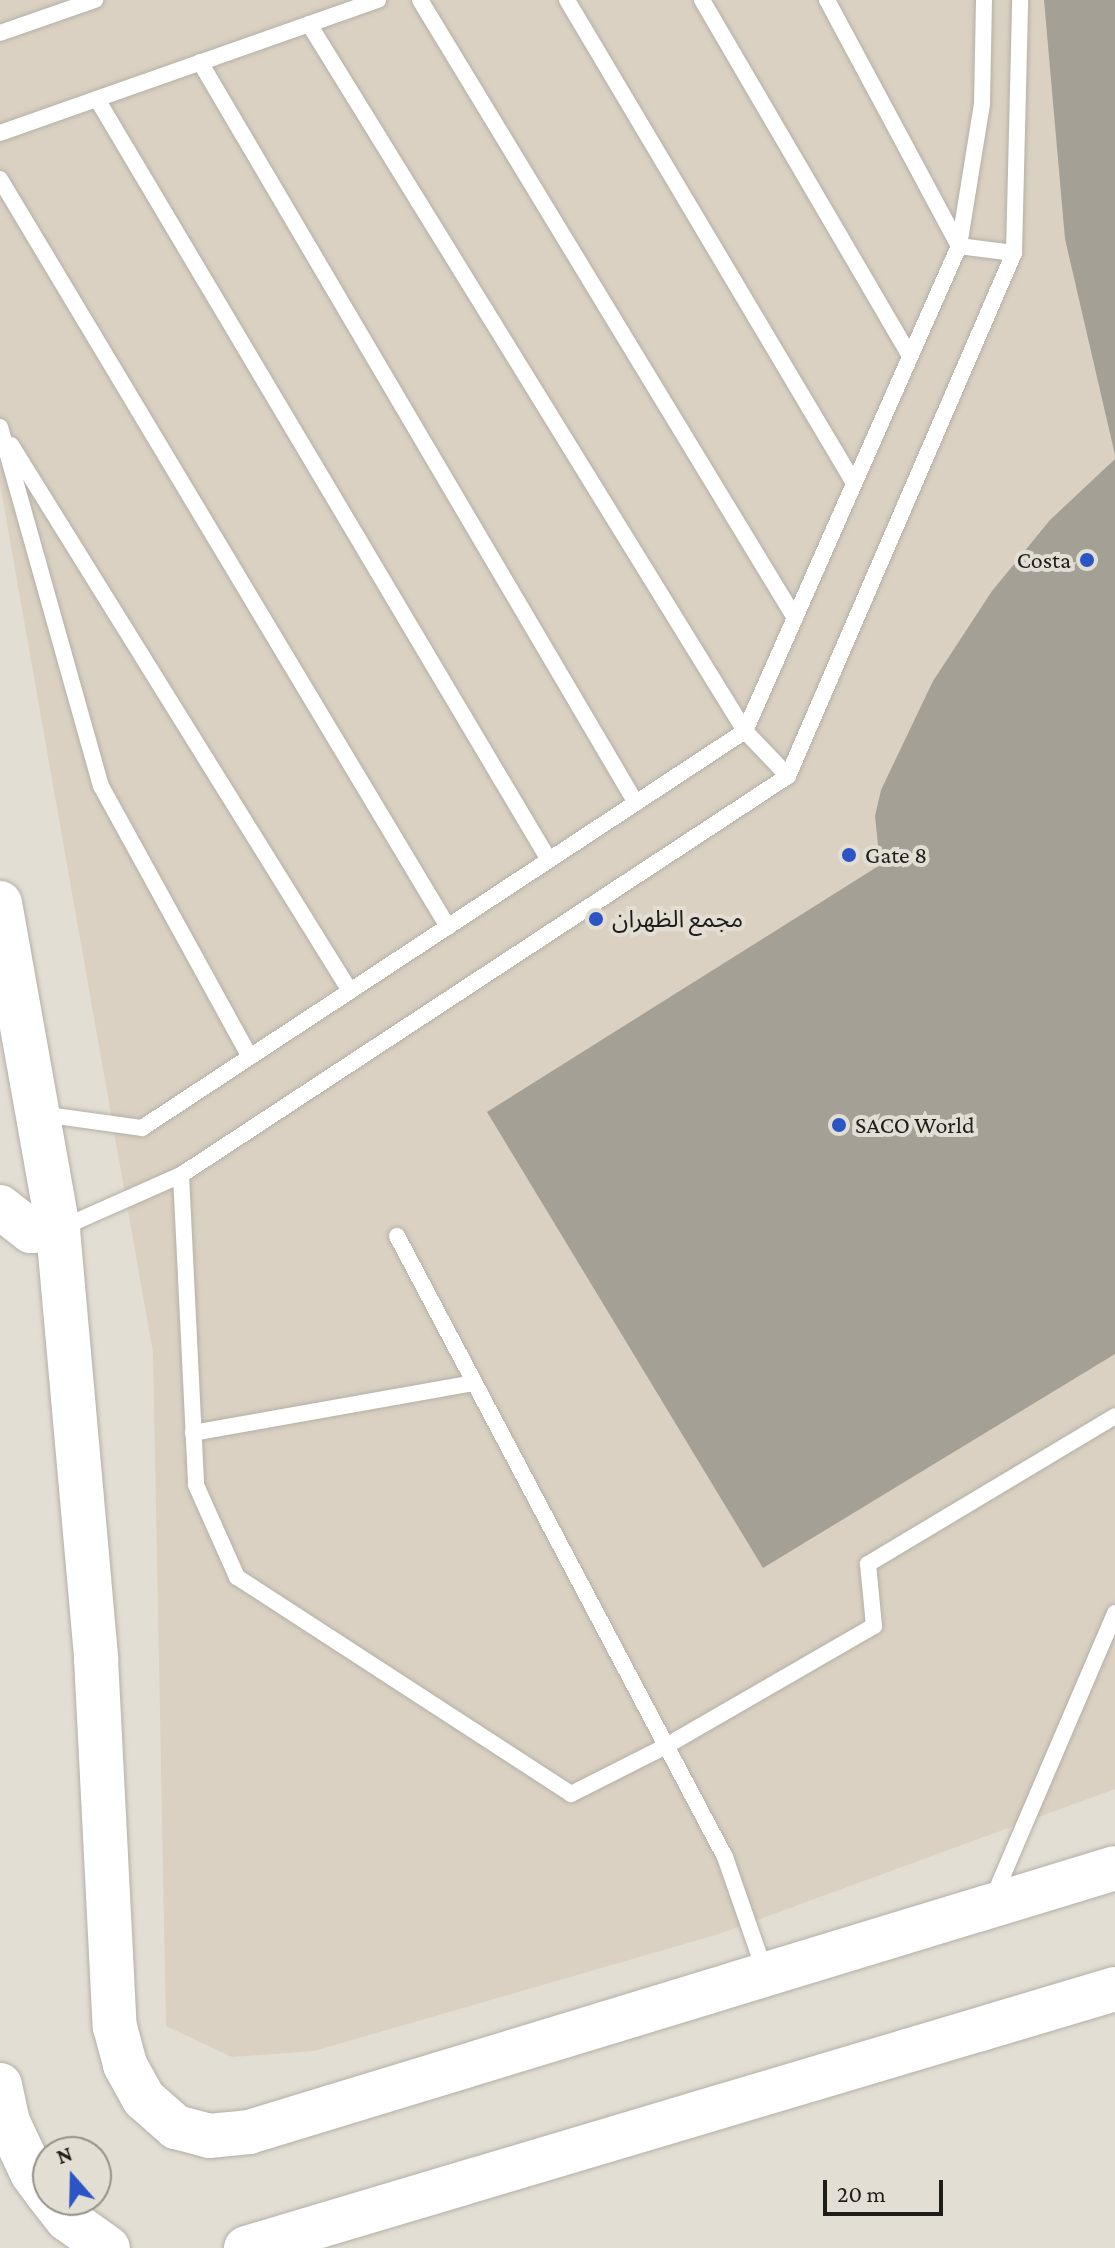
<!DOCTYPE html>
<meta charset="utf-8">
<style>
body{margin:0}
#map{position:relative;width:1115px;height:2248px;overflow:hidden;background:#e3ded4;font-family:"Crimson Pro","Noto Sans Arabic",serif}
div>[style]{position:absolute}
.built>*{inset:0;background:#dad1c2}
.building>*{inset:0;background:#a5a096}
.roads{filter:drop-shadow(0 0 2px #b4afa6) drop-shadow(0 0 2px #b4afa6)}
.lane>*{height:16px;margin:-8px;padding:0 8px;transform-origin:8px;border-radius:8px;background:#fff}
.secondary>*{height:44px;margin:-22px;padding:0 22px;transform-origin:22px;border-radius:22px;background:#fff}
.dots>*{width:22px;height:22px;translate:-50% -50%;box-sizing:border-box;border:4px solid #e3ded4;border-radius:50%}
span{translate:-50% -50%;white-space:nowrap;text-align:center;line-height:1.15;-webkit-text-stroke:8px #e3ded4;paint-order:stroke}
.poi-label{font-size:24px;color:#1e1d19}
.right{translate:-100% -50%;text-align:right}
.left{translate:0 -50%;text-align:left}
.north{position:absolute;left:32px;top:2136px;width:80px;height:80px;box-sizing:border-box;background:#e3ded4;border:2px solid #949189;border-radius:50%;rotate:340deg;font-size:22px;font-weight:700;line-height:32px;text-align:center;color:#1e1d19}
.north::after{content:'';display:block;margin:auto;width:28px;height:36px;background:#2b55c4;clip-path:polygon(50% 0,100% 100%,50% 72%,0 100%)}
.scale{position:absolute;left:823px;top:2180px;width:120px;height:36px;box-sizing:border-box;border:4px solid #1e1d19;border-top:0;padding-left:10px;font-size:24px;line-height:28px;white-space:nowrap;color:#1e1d19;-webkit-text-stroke:6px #e3ded4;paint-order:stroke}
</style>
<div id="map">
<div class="built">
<div style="clip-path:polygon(0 0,1115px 0,1115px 1789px,719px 1934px,314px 2051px,232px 2057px,166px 2026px,153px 1353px,0 484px)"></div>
</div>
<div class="building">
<div style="clip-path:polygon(1044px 0,1115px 0,1115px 455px,1065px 239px)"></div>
<div style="clip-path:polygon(1115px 459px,1115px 1354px,763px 1568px,487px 1112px,880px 865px,875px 816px,881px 790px,933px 681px,992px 591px,1050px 520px)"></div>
</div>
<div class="roads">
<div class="lane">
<div style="left:420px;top:0;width:723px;rotate:58.75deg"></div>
<div style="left:567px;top:0;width:562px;rotate:59.28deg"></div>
<div style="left:702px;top:0;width:412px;rotate:59.7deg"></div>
<div style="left:827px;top:0;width:279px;rotate:61.8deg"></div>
<div style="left:959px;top:246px;width:55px;rotate:7.3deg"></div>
<div style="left:309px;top:24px;width:831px;rotate:58.34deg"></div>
<div style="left:745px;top:731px;width:62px;rotate:46.3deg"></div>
<div style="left:0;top:33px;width:101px;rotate:-19.2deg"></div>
<div style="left:200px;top:62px;width:860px;rotate:59.53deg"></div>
<div style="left:97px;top:99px;width:885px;rotate:59.29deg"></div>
<div style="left:0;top:133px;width:401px;rotate:-19.4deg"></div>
<div style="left:0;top:179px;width:872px;rotate:59.08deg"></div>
<div style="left:0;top:427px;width:373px;rotate:74.3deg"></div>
<div style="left:101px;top:786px;width:309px;rotate:61.2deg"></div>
<div style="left:11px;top:445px;width:643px;rotate:58.16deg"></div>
<div style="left:41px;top:1114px;width:102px;rotate:7.9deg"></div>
<div style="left:142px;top:1128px;width:722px;rotate:-33.36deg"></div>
<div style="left:745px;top:731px;width:530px;rotate:-66.19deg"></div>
<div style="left:959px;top:246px;width:144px;rotate:-80.8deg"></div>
<div style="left:982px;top:104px;width:104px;rotate:-88.9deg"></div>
<div style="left:181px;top:1175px;width:310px;rotate:87.2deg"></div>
<div style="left:196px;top:1485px;width:101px;rotate:66deg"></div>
<div style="left:237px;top:1577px;width:398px;rotate:33deg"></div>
<div style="left:571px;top:1794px;width:106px;rotate:-26.8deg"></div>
<div style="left:666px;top:1746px;width:240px;rotate:-30deg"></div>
<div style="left:874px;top:1626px;width:62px;rotate:-95.5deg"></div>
<div style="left:868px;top:1564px;width:288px;rotate:-30.9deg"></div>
<div style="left:59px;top:1229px;width:133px;rotate:-23.9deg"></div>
<div style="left:181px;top:1175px;width:726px;rotate:-33.32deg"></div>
<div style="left:788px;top:776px;width:570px;rotate:-66.63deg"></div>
<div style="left:1014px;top:253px;width:253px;rotate:-88.6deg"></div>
<div style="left:397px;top:1236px;width:702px;rotate:62.16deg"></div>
<div style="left:725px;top:1857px;width:125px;rotate:70.8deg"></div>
<div style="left:193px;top:1433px;width:285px;rotate:-10.1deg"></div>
<div style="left:993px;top:1898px;width:310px;rotate:-66.8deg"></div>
</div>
<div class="secondary">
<div style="left:0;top:903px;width:332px;rotate:79.9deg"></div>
<div style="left:58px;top:1230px;width:430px;rotate:84.9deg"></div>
<div style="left:96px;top:1658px;width:369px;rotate:87.1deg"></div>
<div style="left:115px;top:2027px;width:39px;rotate:75deg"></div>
<div style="left:125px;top:2065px;width:39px;rotate:61deg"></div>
<div style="left:144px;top:2099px;width:43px;rotate:41.2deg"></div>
<div style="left:176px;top:2127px;width:34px;rotate:15deg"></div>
<div style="left:209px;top:2136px;width:40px;rotate:-5.7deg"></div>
<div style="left:249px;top:2132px;width:905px;rotate:-16.95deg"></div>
<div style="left:0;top:1207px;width:39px;rotate:38deg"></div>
<div style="left:31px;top:1231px;width:27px;rotate:-2deg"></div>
<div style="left:0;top:2085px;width:38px;rotate:78deg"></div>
<div style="left:8px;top:2122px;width:56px;rotate:64.8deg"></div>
<div style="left:32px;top:2173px;width:27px;rotate:54deg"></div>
<div style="left:52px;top:2200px;width:24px;rotate:52deg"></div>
<div style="left:67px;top:2219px;width:50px;rotate:35.3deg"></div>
<div style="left:246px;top:2248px;width:907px;rotate:-16.6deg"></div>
</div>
</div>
<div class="dots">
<div style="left:1087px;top:560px;background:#2b55c4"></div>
<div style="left:849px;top:855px;background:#2b55c4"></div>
<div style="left:596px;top:919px;background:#2b55c4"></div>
<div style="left:839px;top:1125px;background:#2b55c4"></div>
</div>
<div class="poi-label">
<span class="right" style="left:1071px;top:560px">Costa</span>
<span class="left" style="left:865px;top:855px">Gate 8</span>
<span class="left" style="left:612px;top:919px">مجمع الظهران</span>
<span class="left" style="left:855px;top:1125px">SACO World</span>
</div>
<div class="north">N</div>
<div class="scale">20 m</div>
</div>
